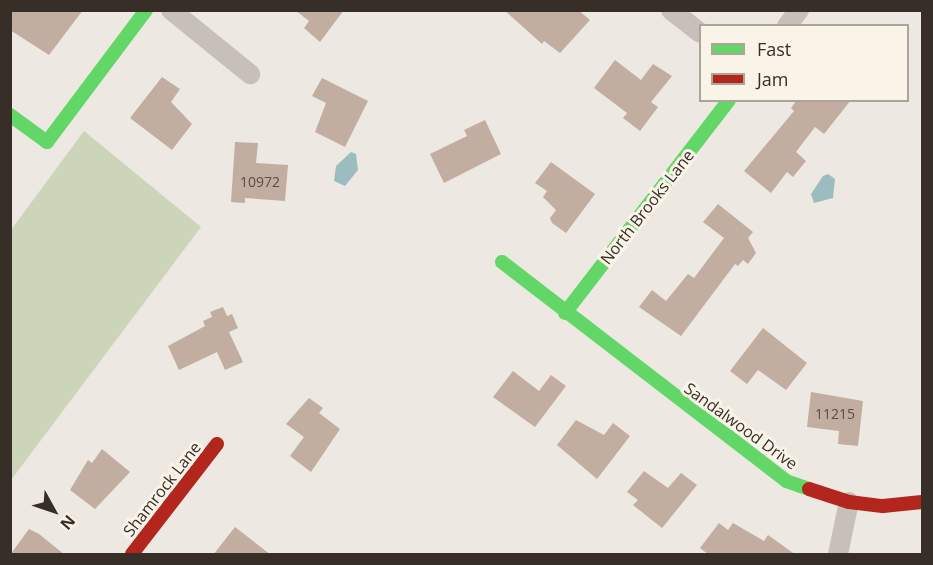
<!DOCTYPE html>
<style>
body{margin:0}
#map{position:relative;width:933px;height:565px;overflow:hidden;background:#ede8e1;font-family:"Open Sans",sans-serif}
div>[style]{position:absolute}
.green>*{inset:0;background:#ccd4ba}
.water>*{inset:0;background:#9bbdbf}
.building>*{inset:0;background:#c2ada1}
.street>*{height:20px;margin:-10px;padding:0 10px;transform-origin:10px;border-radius:10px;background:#c7c0b9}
.fast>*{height:14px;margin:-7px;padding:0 7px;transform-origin:7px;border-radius:7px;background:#63d668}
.jam>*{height:14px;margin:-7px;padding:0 7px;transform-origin:7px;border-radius:7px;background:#b3261e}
span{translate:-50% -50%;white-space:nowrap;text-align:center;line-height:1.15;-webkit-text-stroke:6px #faf3e7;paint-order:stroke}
.number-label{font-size:14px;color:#5a4e46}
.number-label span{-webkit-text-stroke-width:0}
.street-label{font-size:16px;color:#372e27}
.frame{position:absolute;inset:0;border:12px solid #372e27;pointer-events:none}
.legend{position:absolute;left:699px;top:24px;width:210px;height:78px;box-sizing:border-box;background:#faf3e7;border:2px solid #aca49a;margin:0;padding:8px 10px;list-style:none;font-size:18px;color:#372e27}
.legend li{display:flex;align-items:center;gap:12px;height:30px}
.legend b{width:30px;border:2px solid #aca49a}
.north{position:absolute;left:24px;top:481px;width:60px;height:60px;-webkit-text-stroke:4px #faf3e7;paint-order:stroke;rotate:130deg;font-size:16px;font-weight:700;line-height:24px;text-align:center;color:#372e27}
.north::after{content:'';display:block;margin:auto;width:21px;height:27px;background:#372e27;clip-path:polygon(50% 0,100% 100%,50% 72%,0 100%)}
</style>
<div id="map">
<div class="green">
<div style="clip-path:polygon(84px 131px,201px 227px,11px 480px,11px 230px)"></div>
</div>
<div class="water">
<div style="clip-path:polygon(351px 152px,356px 154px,358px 170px,345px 186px,334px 181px,336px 166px)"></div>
<div style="clip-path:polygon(828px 174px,835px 179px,833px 198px,814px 203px,811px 194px,823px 176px)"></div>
</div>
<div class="building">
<div style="clip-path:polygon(10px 10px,83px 10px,49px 55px,10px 30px)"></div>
<div style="clip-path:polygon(295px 10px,344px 10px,320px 42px,304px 28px,309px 21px)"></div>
<div style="clip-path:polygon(504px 10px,578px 10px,590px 20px,560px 53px,544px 41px,542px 44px)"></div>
<div style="clip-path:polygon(615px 60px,641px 80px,653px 64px,672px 76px,651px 102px,658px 107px,640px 131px,623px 118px,627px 113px,594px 88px)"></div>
<div style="clip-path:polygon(162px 77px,180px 89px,171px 102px,192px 124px,172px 150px,130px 118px)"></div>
<div style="clip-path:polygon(322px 78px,368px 101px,345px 147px,315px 132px,326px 103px,312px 96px)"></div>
<div style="clip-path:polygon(797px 100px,851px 100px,824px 134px,815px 127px,796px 152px,806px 161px,793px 177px,787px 172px,771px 193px,744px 171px,794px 111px,791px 108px)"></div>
<div style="clip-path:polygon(485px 120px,501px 154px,444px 183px,430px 154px,467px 136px,464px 130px)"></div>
<div style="clip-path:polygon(235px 142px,258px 143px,256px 163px,288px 165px,285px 201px,245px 198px,245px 203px,231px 202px)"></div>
<div style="clip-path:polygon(551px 162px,595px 194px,566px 233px,552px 223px,550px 218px,556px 210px,543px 197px,547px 191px,535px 183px)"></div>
<div style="clip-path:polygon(718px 204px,753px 232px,748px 238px,756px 253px,748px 264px,743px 260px,738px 266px,735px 264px,681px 336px,639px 307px,652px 290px,666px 301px,688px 274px,694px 278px,724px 238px,703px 222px)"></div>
<div style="clip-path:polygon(223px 307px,227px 316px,232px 314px,238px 328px,229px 332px,243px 362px,225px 370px,217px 352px,179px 370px,168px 346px,205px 326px,203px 321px,212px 317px,210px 312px)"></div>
<div style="clip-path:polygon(763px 328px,807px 363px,786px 390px,758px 370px,747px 384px,730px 371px)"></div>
<div style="clip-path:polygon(513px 371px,539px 391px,551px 375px,566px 386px,535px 427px,493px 397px)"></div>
<div style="clip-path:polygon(811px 392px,863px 401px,858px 446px,838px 444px,839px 431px,807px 427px)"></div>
<div style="clip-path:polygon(309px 398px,323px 408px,319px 413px,340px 429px,311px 472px,290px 456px,304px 437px,286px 424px)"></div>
<div style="clip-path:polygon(576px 420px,604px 435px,613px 423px,630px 436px,597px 479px,557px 445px)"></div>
<div style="clip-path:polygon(102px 449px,130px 472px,95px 509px,70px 490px,88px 460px,92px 463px)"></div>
<div style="clip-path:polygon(644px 471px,668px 488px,681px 473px,697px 485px,662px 528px,633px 505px,638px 500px,627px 492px)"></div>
<div style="clip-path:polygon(719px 523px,728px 530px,733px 523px,764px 541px,768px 535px,796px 555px,709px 555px,700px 548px)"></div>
<div style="clip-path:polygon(235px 527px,271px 555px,213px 555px)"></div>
<div style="clip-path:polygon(29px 529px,39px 534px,65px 555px,10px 555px)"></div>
</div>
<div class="street">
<div style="left:171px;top:10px;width:102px;rotate:39deg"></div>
<div style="left:671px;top:10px;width:37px;rotate:38deg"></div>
<div style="left:787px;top:26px;width:20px;rotate:-53deg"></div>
<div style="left:838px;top:554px;width:53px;rotate:-78.1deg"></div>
</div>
<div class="fast">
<div style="left:10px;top:115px;width:46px;rotate:36.1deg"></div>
<div style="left:47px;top:142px;width:165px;rotate:-53.1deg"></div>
<div style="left:502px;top:262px;width:359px;rotate:37.6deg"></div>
<div style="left:786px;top:481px;width:24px;rotate:19deg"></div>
<div style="left:565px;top:313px;width:269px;rotate:-52.4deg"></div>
</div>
<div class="jam">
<div style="left:809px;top:489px;width:42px;rotate:18deg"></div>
<div style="left:849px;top:502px;width:34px;rotate:7deg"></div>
<div style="left:883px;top:506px;width:39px;rotate:-6deg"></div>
<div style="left:132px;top:554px;width:139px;rotate:-52.3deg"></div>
</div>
<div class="number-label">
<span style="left:260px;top:182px">10972</span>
<span style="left:835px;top:414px">11215</span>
</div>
<div class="street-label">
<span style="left:647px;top:207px;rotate:-52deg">North Brooks Lane</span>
<span style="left:741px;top:426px;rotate:36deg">Sandalwood Drive</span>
<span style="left:162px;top:489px;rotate:-52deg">Shamrock Lane</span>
</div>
<div class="frame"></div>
<ul class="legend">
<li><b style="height:8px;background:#63d668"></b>Fast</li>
<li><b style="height:8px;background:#b3261e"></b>Jam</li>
</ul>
<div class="north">N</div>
</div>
